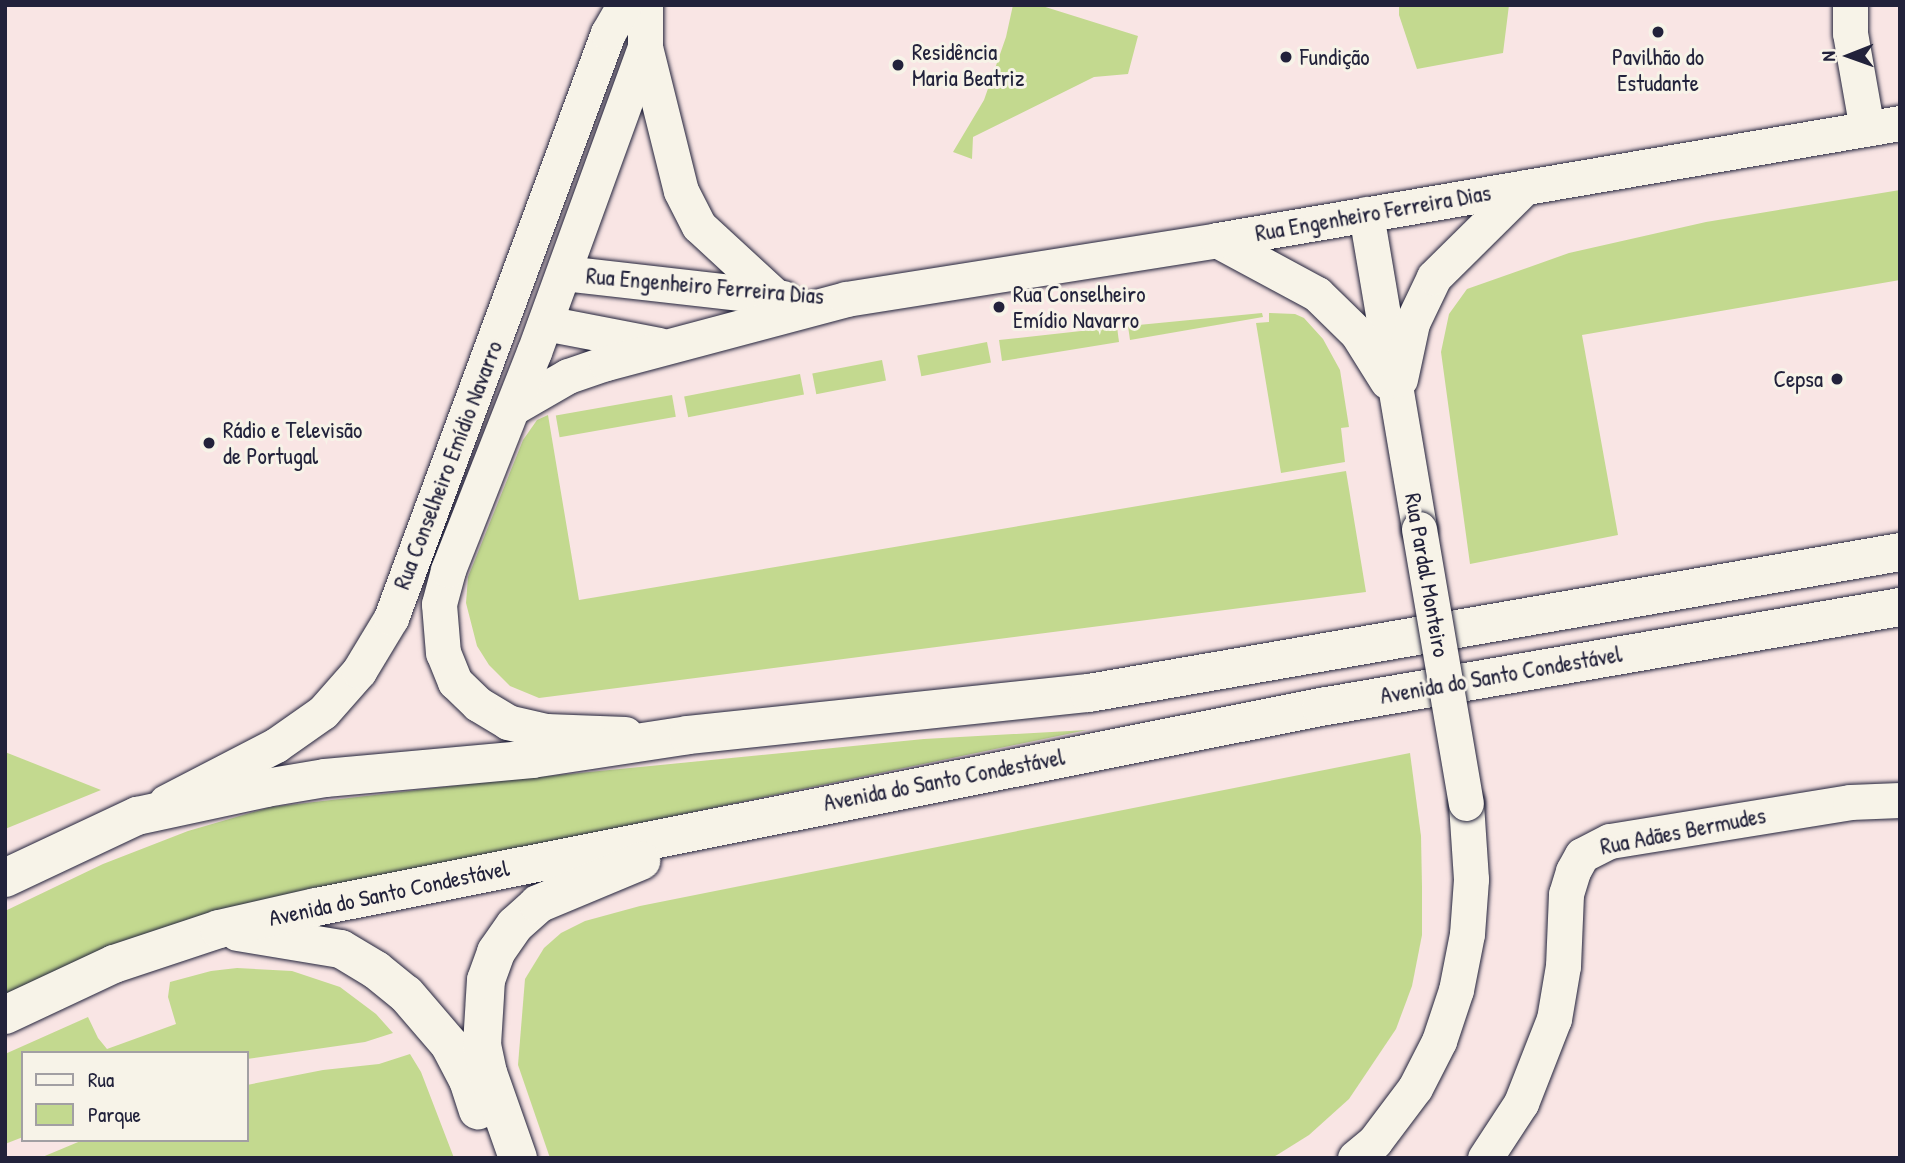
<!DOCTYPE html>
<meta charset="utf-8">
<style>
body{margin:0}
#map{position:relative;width:1905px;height:1163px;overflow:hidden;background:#f9e5e4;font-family:"Patrick Hand",sans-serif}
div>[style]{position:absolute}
.green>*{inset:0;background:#c3d98f;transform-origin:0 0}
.roads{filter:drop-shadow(0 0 2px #22223b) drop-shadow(0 0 2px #22223b)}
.minor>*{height:35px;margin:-17.5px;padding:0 17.5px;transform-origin:17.5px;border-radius:17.5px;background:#f7f3e8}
.highway>*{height:38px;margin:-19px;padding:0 19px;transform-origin:19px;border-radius:19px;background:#f7f3e8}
.bridges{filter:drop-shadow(0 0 2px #22223b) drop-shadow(0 0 2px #22223b)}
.minor-bridge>*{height:35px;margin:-17.5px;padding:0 17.5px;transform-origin:17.5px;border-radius:17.5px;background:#f7f3e8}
.dots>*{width:19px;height:19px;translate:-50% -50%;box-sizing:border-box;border:4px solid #f7f3e8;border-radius:50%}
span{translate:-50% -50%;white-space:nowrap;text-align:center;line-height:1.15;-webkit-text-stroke:6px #f7f3e8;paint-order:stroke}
.poi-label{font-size:23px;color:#22223b}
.left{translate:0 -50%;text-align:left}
.right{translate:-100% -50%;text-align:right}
.street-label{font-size:23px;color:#22223b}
.frame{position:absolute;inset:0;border:7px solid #22223b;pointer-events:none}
.legend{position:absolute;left:21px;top:1051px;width:228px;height:91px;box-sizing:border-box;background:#f7f3e8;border:2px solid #a29fa3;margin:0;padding:9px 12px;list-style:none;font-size:21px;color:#22223b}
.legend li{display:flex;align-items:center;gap:14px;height:35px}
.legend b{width:35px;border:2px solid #a29fa3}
.north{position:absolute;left:1814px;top:21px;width:70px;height:70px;-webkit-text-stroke:5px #f7f3e8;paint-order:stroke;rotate:269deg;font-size:19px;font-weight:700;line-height:28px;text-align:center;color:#22223b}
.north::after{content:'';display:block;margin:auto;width:24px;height:32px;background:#22223b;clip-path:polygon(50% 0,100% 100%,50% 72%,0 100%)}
</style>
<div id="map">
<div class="green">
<div style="clip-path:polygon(1013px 5px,1039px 5px,1138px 36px,1128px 74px,1094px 77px,973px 137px,972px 159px,953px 152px,984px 100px,1006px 37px)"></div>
<div style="clip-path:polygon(1399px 5px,1509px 5px,1503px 53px,1417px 69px,1399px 15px)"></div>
<div style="clip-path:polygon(1900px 190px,1900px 280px,1582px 335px,1618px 535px,1470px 564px,1441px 352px,1449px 314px,1467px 289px,1569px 253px,1706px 222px)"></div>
<div style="clip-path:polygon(1262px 313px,1263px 317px,1130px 340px,1128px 326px)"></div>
<div style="clip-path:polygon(1269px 313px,1295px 314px,1304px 318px,1323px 339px,1340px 370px,1349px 427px,1341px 428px,1345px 462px,1281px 473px,1256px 323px,1269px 322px)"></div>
<div style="clip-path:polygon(1117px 327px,1119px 342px,1002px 361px,999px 340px)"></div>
<div style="left:987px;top:342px;width:21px;height:71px;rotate:79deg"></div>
<div style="left:882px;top:360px;width:21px;height:71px;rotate:79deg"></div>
<div style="left:800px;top:374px;width:21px;height:118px;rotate:79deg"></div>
<div style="left:672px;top:395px;width:22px;height:118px;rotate:80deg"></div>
<div style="clip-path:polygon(548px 415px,579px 600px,1346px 471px,1366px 592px,539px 698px,510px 686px,489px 665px,477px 646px,466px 603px,468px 577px,523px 440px,537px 420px)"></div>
<div style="clip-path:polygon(1087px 730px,375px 878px,5px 1001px,5px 911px,103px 864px,188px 831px,271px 807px,478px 783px,924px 739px)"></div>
<div style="clip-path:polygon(5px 752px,101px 790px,5px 829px)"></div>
<div style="clip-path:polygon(1410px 753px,1421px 836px,1422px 887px,1422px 935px,1412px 986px,1396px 1029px,1349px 1099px,1309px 1135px,1277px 1155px,1271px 1158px,550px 1158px,518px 1065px,525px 979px,544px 948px,561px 933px,585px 921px,640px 906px)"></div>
<div style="clip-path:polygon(237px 968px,292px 971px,340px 987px,376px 1014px,393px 1033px,365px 1042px,247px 1059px,247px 1053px,23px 1053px,23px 1137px,5px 1144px,5px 1054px,88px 1017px,98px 1038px,107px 1049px,176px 1024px,168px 997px,170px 982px,211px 971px)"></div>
<div style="clip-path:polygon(410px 1054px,421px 1072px,454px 1158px,40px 1158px,83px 1140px,247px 1140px,247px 1085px,323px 1070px,379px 1064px)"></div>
</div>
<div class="roads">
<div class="minor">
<div style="left:1850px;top:5px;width:28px;rotate:90deg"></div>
<div style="left:1850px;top:33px;width:97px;rotate:80deg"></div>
<div style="left:645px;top:47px;width:148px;rotate:76deg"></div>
<div style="left:681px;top:191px;width:39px;rotate:63deg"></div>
<div style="left:699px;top:226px;width:106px;rotate:42.7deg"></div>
<div style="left:1366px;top:214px;width:319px;rotate:80.4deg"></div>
<div style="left:1217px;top:240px;width:114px;rotate:28.4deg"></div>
<div style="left:1317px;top:294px;width:56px;rotate:44.3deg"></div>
<div style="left:1357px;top:333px;width:57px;rotate:58deg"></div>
<div style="left:564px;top:273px;width:220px;rotate:6.5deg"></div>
<div style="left:545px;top:323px;width:116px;rotate:10.9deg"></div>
<div style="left:1400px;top:379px;width:57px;rotate:-77.9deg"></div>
<div style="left:1412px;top:323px;width:51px;rotate:-64.4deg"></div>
<div style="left:1434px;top:277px;width:127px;rotate:-44.7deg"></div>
<div style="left:514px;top:407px;width:62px;rotate:-29.9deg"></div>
<div style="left:568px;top:376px;width:40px;rotate:-18.9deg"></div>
<div style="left:606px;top:363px;width:248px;rotate:-14.9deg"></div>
<div style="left:846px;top:299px;width:376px;rotate:-9deg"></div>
<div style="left:1217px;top:240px;width:693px;rotate:-9.72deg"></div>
<div style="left:625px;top:734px;width:79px;rotate:-177.8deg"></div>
<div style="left:546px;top:731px;width:39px;rotate:-167deg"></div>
<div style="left:508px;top:722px;width:35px;rotate:-149deg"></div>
<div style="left:478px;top:704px;width:32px;rotate:-136deg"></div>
<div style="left:455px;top:682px;width:31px;rotate:-112deg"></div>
<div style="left:443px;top:653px;width:49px;rotate:-94.7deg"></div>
<div style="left:439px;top:604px;width:35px;rotate:-75deg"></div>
<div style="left:448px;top:570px;width:234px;rotate:-68.5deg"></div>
<div style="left:534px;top:352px;width:325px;rotate:-70deg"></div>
<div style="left:645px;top:47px;width:42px;rotate:-90deg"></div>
<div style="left:166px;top:802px;width:124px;rotate:-27.4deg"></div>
<div style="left:276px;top:745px;width:57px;rotate:-35.1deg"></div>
<div style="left:323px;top:712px;width:55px;rotate:-48.7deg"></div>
<div style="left:359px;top:671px;width:62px;rotate:-58.9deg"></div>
<div style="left:391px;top:618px;width:624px;rotate:-69.65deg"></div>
<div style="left:608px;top:33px;width:32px;rotate:-60deg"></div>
<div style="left:1355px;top:1158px;width:26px;rotate:-40deg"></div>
<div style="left:1375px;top:1141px;width:66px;rotate:-53deg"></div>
<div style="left:1415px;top:1088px;width:53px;rotate:-62.9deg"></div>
<div style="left:1439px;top:1041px;width:54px;rotate:-71.6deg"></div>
<div style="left:1456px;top:990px;width:57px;rotate:-78.9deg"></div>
<div style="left:1467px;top:934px;width:55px;rotate:-85.8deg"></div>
<div style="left:1471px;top:879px;width:76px;rotate:-93.8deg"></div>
<div style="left:1485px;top:1158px;width:66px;rotate:-56.8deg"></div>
<div style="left:1521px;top:1103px;width:90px;rotate:-68.6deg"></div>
<div style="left:1554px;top:1019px;width:54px;rotate:-80.4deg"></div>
<div style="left:1563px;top:966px;width:72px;rotate:-87.6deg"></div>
<div style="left:1566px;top:894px;width:24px;rotate:-73deg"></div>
<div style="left:1573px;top:871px;width:18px;rotate:-61deg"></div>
<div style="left:1582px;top:855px;width:31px;rotate:-27deg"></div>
<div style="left:1610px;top:841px;width:243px;rotate:-9.2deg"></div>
<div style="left:1850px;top:802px;width:50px;rotate:-2.3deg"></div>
</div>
<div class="highway">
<div style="left:5px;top:878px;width:146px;rotate:-25.2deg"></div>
<div style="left:137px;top:816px;width:132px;rotate:-12.2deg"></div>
<div style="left:266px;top:788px;width:60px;rotate:-9.6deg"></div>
<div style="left:325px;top:778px;width:208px;rotate:-5.2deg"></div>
<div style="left:532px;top:759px;width:158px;rotate:-8.7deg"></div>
<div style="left:688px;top:735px;width:403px;rotate:-6deg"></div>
<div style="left:1089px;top:693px;width:823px;rotate:-9.86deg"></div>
<div style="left:238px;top:932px;width:104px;rotate:9.4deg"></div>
<div style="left:341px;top:949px;width:41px;rotate:31deg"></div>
<div style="left:376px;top:970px;width:38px;rotate:39deg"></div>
<div style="left:406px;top:994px;width:66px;rotate:49.3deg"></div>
<div style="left:449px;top:1044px;width:41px;rotate:62.2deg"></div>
<div style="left:468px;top:1080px;width:32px;rotate:72deg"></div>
<div style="left:5px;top:1015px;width:120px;rotate:-25.1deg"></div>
<div style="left:114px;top:964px;width:111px;rotate:-18.4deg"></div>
<div style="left:219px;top:929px;width:99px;rotate:-12.8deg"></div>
<div style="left:316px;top:907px;width:1025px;rotate:-11.26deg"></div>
<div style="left:1321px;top:707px;width:588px;rotate:-9.8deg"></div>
<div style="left:518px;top:1158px;width:90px;rotate:-109.4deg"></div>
<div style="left:488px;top:1073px;width:29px;rotate:-102deg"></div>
<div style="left:482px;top:1045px;width:65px;rotate:-86.5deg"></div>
<div style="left:486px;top:980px;width:30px;rotate:-70deg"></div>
<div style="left:496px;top:952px;width:33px;rotate:-55deg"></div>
<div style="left:515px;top:925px;width:31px;rotate:-42deg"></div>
<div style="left:538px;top:904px;width:112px;rotate:-22.7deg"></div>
</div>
</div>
<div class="bridges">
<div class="minor-bridge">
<div style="left:1419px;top:529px;width:278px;rotate:80.3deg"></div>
</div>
</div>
<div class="dots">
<div style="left:1658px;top:32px;background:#22223b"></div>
<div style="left:1286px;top:57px;background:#22223b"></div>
<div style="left:898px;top:65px;background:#22223b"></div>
<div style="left:999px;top:307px;background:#22223b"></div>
<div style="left:1837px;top:379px;background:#22223b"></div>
<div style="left:209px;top:443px;background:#22223b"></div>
</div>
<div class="poi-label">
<span class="left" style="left:912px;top:65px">Residência<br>Maria Beatriz</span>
<span class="left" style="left:1300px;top:57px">Fundição</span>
<span style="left:1658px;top:70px">Pavilhão do<br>Estudante</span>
<span class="left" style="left:1013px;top:307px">Rua Conselheiro<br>Emídio Navarro</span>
<span class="right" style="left:1823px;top:379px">Cepsa</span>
<span class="left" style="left:223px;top:443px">Rádio e Televisão<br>de Portugal</span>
</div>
<div class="street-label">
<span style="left:1373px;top:213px;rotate:-10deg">Rua Engenheiro Ferreira Dias</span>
<span style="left:705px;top:286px;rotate:5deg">Rua Engenheiro Ferreira Dias</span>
<span style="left:448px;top:465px;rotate:-69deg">Rua Conselheiro Emídio Navarro</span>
<span style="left:1427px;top:575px;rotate:80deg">Rua Pardal Monteiro</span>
<span style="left:1501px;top:675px;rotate:-10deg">Avenida do Santo Condestável</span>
<span style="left:944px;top:780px;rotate:-11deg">Avenida do Santo Condestável</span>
<span style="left:1683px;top:831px;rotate:-11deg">Rua Adães Bermudes</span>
<span style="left:389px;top:893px;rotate:-12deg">Avenida do Santo Condestável</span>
</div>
<div class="frame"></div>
<ul class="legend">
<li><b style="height:9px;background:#f7f3e8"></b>Rua</li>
<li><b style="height:19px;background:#c3d98f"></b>Parque</li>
</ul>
<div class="north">N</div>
</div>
